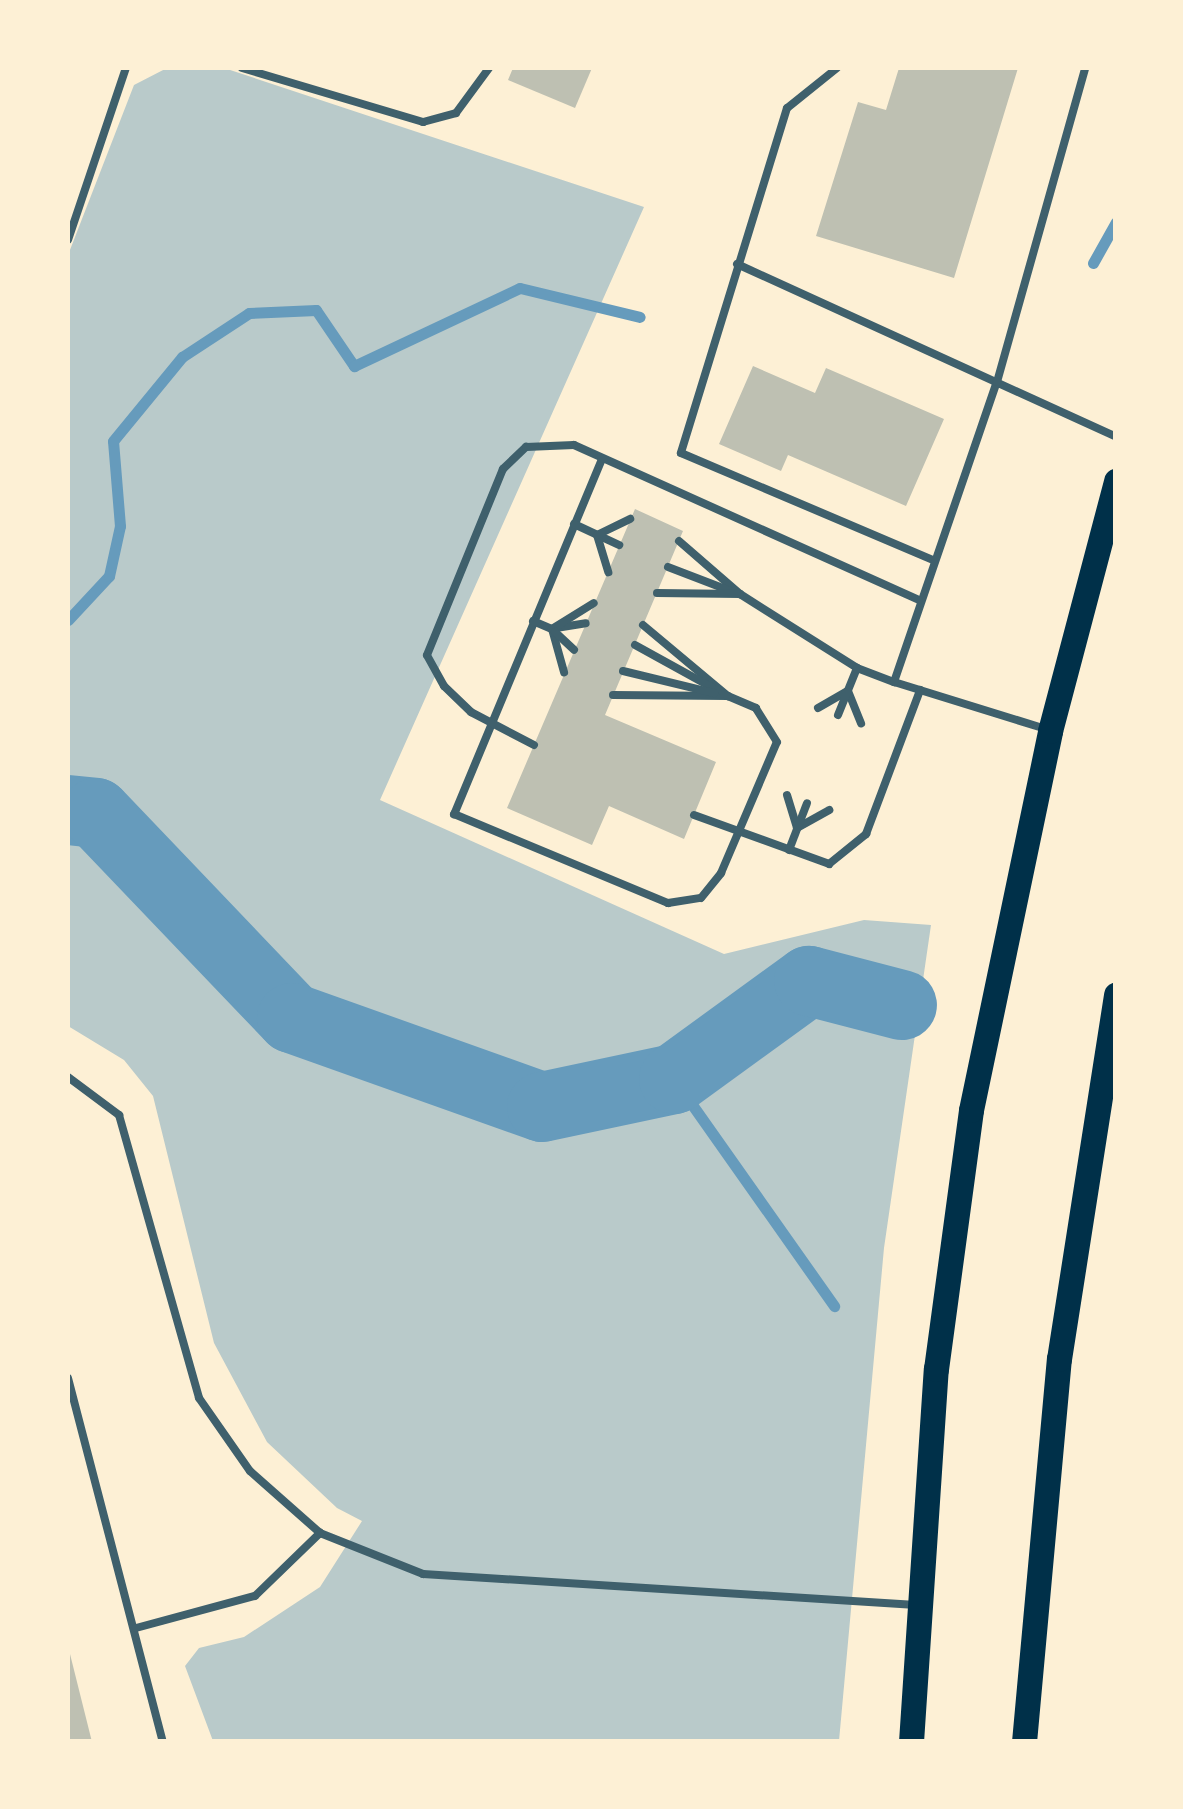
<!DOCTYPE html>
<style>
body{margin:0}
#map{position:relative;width:1183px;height:1809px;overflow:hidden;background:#fdf0d5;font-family:"Open Sans",sans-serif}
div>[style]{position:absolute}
.green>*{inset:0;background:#b9caca}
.stream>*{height:11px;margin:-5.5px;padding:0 5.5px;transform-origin:5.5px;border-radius:5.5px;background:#669bbc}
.river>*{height:70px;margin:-35px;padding:0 35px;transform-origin:35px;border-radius:35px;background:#669bbc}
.building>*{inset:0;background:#bec0b2}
.service>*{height:8px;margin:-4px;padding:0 4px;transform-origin:4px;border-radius:4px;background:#3f606c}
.primary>*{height:25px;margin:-12.5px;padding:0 12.5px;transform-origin:12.5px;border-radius:12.5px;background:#003049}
span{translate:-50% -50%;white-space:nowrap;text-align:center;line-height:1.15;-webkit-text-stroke:8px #fdf0d5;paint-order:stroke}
.frame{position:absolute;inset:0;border:70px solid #fdf0d5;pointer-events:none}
</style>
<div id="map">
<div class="green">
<div style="clip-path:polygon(167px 68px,224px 68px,644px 207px,380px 800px,724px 954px,864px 920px,931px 925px,884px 1248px,839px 1741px,213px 1741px,185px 1666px,199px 1648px,244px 1637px,320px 1587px,362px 1521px,337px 1508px,267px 1442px,214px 1343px,153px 1096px,124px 1060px,68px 1026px,68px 255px,134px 85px)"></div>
</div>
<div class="stream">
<div style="left:1093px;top:263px;width:47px;rotate:-60.7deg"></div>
<div style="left:68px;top:620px;width:60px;rotate:-47deg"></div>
<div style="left:109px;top:576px;width:51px;rotate:-77.6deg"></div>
<div style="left:120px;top:526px;width:85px;rotate:-94.7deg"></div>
<div style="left:113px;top:441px;width:109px;rotate:-50.6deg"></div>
<div style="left:182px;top:357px;width:80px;rotate:-33.3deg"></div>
<div style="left:249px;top:313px;width:67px;rotate:-2.6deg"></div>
<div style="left:316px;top:310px;width:68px;rotate:55.8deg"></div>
<div style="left:354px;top:366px;width:183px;rotate:-25.2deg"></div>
<div style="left:520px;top:288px;width:123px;rotate:13.6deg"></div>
<div style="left:674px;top:1079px;width:278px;rotate:54.8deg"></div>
</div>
<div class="river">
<div style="left:68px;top:810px;width:28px;rotate:6deg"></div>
<div style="left:96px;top:813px;width:284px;rotate:46.3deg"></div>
<div style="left:292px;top:1018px;width:265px;rotate:19.6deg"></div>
<div style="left:542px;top:1107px;width:135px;rotate:-12deg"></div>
<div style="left:674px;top:1079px;width:167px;rotate:-36deg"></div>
<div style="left:809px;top:981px;width:96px;rotate:14.5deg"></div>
</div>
<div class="building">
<div style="clip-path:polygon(513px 68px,592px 68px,575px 108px,508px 80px)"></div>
<div style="clip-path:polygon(899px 68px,1018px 68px,954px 278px,816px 236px,858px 102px,886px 110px)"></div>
<div style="clip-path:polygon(753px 366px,815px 393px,826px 368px,944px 419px,906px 506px,788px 455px,781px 471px,719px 444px)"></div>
<div style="clip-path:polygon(635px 509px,683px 531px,605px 715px,716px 762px,684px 839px,609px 806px,592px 845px,507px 808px)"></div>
<div style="clip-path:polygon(69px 1650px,92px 1742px,68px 1742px)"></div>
</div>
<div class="service">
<div style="left:242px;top:68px;width:189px;rotate:16.6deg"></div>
<div style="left:423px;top:122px;width:34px;rotate:-15deg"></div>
<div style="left:456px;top:113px;width:56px;rotate:-53.7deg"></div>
<div style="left:837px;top:68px;width:64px;rotate:141.3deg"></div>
<div style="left:787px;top:108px;width:361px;rotate:107.1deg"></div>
<div style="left:681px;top:453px;width:274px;rotate:23deg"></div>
<div style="left:68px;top:240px;width:182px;rotate:-71.4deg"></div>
<div style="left:737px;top:264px;width:417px;rotate:24.5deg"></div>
<div style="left:602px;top:459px;width:385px;rotate:112.6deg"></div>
<div style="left:454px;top:814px;width:232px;rotate:22.6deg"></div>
<div style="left:668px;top:903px;width:33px;rotate:-9deg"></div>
<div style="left:701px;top:898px;width:32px;rotate:-51deg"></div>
<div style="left:721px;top:873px;width:142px;rotate:-66.9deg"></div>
<div style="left:777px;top:742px;width:40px;rotate:-122deg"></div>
<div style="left:756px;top:708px;width:30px;rotate:-157deg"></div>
<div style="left:728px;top:696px;width:115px;rotate:-179.5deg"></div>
<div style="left:574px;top:524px;width:50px;rotate:25deg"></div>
<div style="left:597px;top:535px;width:39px;rotate:73deg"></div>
<div style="left:597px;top:535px;width:37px;rotate:-26deg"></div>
<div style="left:679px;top:541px;width:81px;rotate:41deg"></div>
<div style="left:740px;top:594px;width:138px;rotate:32.3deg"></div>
<div style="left:857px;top:668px;width:40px;rotate:21deg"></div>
<div style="left:668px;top:567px;width:67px;rotate:20.9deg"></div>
<div style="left:657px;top:593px;width:83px;rotate:0.7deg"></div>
<div style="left:533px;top:621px;width:21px;rotate:23deg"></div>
<div style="left:552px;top:629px;width:45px;rotate:74.4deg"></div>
<div style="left:643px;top:625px;width:111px;rotate:39.9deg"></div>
<div style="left:556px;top:628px;width:30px;rotate:-9deg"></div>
<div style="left:552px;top:629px;width:49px;rotate:-31.8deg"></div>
<div style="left:555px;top:632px;width:26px;rotate:43deg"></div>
<div style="left:635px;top:645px;width:87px;rotate:28.9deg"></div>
<div style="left:623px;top:671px;width:94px;rotate:13.6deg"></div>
<div style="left:848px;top:691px;width:35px;rotate:68deg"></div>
<div style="left:818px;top:708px;width:34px;rotate:-30deg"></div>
<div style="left:838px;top:715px;width:51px;rotate:-68deg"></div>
<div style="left:1046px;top:729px;width:159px;rotate:-162.8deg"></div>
<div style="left:894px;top:682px;width:317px;rotate:-71.1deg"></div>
<div style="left:997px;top:382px;width:326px;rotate:-74.3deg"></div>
<div style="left:534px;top:745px;width:71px;rotate:-152.4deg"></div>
<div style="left:471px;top:712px;width:37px;rotate:-136deg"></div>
<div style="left:444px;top:686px;width:35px;rotate:-119deg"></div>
<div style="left:427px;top:655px;width:201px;rotate:-67.8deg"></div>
<div style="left:503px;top:469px;width:32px;rotate:-44deg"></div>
<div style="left:526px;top:447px;width:48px;rotate:-2.4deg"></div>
<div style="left:574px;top:445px;width:378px;rotate:24.2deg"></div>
<div style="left:787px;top:795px;width:34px;rotate:73deg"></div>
<div style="left:694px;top:815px;width:144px;rotate:19.9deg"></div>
<div style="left:829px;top:864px;width:48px;rotate:-39deg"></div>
<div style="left:866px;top:834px;width:154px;rotate:-69.4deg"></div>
<div style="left:797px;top:828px;width:37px;rotate:-29deg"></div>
<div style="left:789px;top:850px;width:50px;rotate:-69deg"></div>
<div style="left:68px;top:1077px;width:64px;rotate:36.7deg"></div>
<div style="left:119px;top:1115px;width:294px;rotate:74.2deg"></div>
<div style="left:199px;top:1398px;width:89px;rotate:55.1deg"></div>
<div style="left:250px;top:1471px;width:94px;rotate:41.5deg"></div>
<div style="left:320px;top:1533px;width:111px;rotate:21.7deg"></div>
<div style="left:423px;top:1574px;width:494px;rotate:3.6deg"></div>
<div style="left:68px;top:1378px;width:376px;rotate:75.4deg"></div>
<div style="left:136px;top:1628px;width:123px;rotate:-15.1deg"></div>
<div style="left:255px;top:1596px;width:91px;rotate:-44.1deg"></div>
</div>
<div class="primary">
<div style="left:911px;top:1742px;width:374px;rotate:-86.2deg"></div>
<div style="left:936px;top:1369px;width:261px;rotate:-82.3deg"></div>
<div style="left:971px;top:1110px;width:387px;rotate:-78.2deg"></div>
<div style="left:1050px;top:731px;width:259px;rotate:-75.2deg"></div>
<div style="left:1024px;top:1742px;width:385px;rotate:-84.8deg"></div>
<div style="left:1059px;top:1359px;width:369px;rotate:-81.1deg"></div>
</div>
<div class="frame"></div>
</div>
